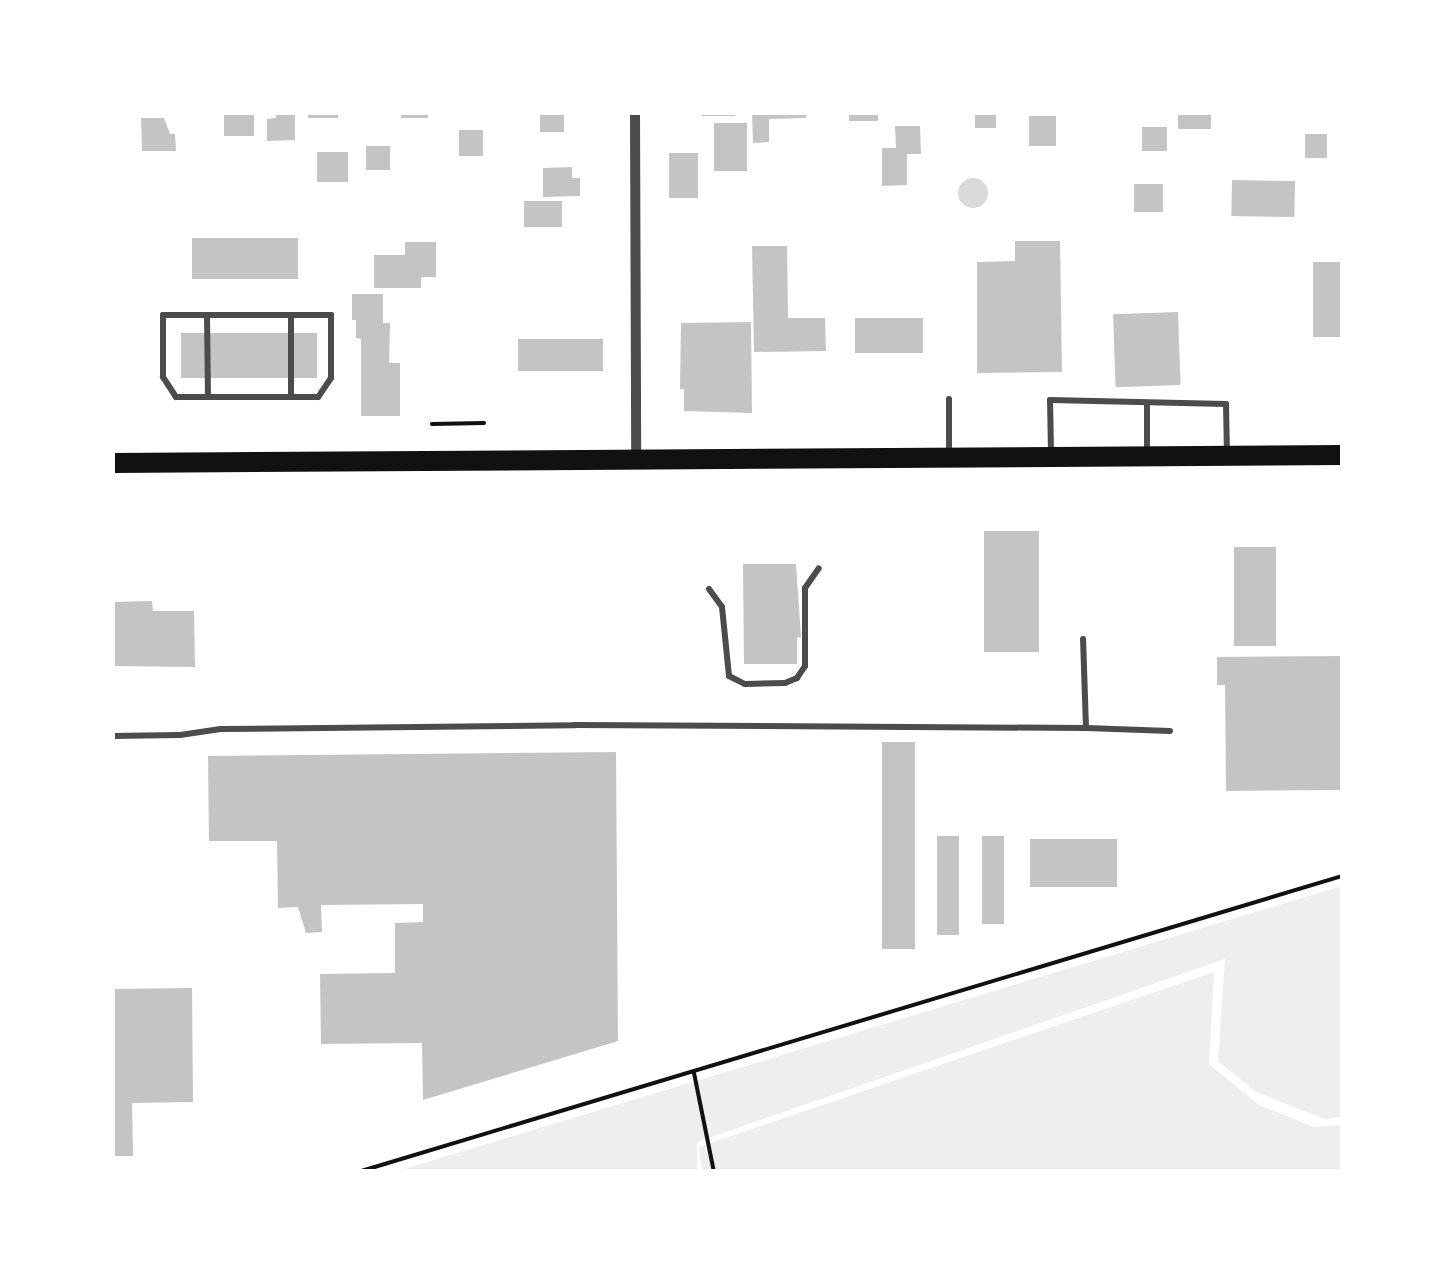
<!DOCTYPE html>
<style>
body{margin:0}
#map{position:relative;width:1455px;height:1284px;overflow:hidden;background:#fff;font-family:"Public Sans",sans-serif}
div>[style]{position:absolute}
.green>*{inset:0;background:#eee}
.water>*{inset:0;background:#d9d9d9}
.round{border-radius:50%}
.building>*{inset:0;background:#c4c4c4;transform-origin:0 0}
.path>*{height:4px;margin:-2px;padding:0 2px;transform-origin:2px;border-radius:2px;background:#111}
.service>*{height:6px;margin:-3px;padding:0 3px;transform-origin:3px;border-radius:3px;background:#4c4c4c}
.minor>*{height:10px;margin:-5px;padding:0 5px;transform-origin:5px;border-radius:5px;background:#4c4c4c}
.primary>*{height:20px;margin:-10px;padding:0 10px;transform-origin:10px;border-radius:10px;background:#111}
span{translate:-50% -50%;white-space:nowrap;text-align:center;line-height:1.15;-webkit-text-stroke:10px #fff;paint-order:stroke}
.frame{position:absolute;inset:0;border:115px solid #fff;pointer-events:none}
</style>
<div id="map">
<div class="green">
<div style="clip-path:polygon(1342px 886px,1342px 1117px,1324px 1119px,1256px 1092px,1218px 1061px,1225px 959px,697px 1142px,697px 1171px,394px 1172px)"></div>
<div style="clip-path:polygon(1214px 972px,1209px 1064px,1259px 1105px,1314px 1127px,1342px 1125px,1342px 1171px,702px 1172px,699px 1147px)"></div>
</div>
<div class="water">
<div class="round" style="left:958px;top:178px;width:30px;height:30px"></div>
</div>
<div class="building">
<div style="left:224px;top:112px;width:30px;height:24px"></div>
<div style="clip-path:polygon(276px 112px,295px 112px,295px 140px,267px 141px,267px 119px,276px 118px)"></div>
<div style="left:308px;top:112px;width:30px;height:6px"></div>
<div style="left:401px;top:112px;width:27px;height:6px"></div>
<div style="left:540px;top:112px;width:24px;height:20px"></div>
<div style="left:702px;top:112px;width:33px;height:4px"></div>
<div style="clip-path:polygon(752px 112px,806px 112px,806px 118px,769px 119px,769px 142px,753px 143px)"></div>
<div style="left:849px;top:112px;width:29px;height:9px"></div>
<div style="left:975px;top:112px;width:21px;height:16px"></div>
<div style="left:1178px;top:112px;width:33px;height:17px"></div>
<div style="left:1029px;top:116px;width:27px;height:30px"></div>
<div style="clip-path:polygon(141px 118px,164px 118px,170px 134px,175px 134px,176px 151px,142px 151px)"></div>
<div style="left:714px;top:123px;width:33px;height:48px"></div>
<div style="clip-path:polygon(895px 126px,920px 126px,921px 154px,907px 154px,907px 185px,882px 186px,882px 148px,896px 148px)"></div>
<div style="left:1167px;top:127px;width:24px;height:25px;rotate:90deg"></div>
<div style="left:459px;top:130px;width:24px;height:26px"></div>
<div style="left:1305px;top:134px;width:22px;height:24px"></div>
<div style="left:366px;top:146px;width:24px;height:24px"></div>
<div style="left:317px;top:152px;width:31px;height:30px"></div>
<div style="left:669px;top:153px;width:29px;height:45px"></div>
<div style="clip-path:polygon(572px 167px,572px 178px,580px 178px,580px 196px,543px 197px,543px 168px)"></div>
<div style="left:1232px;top:180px;width:63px;height:36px;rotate:1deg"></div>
<div style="left:1134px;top:184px;width:29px;height:28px"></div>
<div style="left:524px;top:201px;width:38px;height:26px"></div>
<div style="left:192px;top:238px;width:106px;height:41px"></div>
<div style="clip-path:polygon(1015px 241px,1060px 241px,1062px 372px,977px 373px,977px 262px,1015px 261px)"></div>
<div style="clip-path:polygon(405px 242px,436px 242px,436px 277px,421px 277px,421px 288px,374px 288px,374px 255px,405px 255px)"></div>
<div style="clip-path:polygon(752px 246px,787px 246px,788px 318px,825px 318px,826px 351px,754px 352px)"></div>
<div style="left:1313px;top:262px;width:29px;height:75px"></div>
<div style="clip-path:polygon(352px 294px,383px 294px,383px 323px,390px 323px,389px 363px,400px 363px,400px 416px,361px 416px,361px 339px,356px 338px,356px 320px,352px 320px)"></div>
<div style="left:1178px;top:312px;width:73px;height:65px;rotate:88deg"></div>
<div style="left:855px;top:318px;width:68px;height:35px"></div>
<div style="clip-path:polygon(751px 322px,752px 413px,684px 411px,684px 389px,680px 389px,681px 323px)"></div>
<div style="left:317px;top:333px;width:45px;height:136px;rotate:90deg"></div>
<div style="left:518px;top:339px;width:85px;height:32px"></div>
<div style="left:984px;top:531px;width:55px;height:121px"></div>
<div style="left:1234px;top:547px;width:42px;height:99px"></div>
<div style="clip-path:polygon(743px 564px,796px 564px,801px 637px,797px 637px,797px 664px,744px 664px)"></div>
<div style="clip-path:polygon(152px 601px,153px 611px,194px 611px,195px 667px,112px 666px,112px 602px)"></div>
<div style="clip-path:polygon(1342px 656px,1342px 790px,1226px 791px,1225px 685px,1217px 685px,1217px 657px)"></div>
<div style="left:915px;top:742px;width:207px;height:33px;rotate:90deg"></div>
<div style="clip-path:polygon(616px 752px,618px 1041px,423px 1100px,422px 1043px,321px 1044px,320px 974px,395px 973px,395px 923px,423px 922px,423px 904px,321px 905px,322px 932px,306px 933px,298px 907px,278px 908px,277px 841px,209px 841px,208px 756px)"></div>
<div style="left:937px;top:836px;width:22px;height:99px"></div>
<div style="left:982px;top:836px;width:22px;height:88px"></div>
<div style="left:1030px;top:839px;width:87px;height:48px"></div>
<div style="clip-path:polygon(192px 988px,193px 1102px,132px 1103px,133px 1156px,112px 1156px,112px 989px)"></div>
</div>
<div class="path">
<div style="left:432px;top:424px;width:52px;rotate:-1.1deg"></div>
<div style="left:694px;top:1073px;width:101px;rotate:78.6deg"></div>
<div style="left:358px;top:1172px;width:1028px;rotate:-16.74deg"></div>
</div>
<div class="service">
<div style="left:163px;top:315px;width:168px"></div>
<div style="left:331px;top:315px;width:63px;rotate:90deg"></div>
<div style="left:331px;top:378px;width:23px;rotate:124deg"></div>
<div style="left:318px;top:397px;width:142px;rotate:180deg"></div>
<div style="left:176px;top:397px;width:24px;rotate:-123deg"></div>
<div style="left:163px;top:377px;width:62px;rotate:-90deg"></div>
<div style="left:207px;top:315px;width:82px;rotate:89.3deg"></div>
<div style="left:291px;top:315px;width:82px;rotate:90deg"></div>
<div style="left:949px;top:399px;width:57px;rotate:90deg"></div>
<div style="left:1147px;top:403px;width:49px;rotate:90deg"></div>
<div style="left:1051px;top:451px;width:51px;rotate:-91.1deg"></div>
<div style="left:1050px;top:400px;width:176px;rotate:1.3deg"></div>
<div style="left:1226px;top:404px;width:50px;rotate:88.9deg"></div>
<div style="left:709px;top:589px;width:22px;rotate:54deg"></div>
<div style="left:722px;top:607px;width:69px;rotate:84.2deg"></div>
<div style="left:729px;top:676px;width:18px;rotate:27deg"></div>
<div style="left:745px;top:684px;width:40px;rotate:-1.4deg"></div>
<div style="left:785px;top:683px;width:13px;rotate:-23deg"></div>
<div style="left:797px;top:678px;width:14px;rotate:-56deg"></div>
<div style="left:805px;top:666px;width:78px;rotate:-90deg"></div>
<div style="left:805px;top:588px;width:24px;rotate:-55deg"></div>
<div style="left:1086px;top:728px;width:84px;rotate:2deg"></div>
<div style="left:112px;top:736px;width:68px;rotate:-0.8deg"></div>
<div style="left:180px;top:735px;width:41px;rotate:-8.3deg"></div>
<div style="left:221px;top:729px;width:354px;rotate:-0.6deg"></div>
<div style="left:575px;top:725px;width:511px;rotate:0.34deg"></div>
<div style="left:1086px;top:728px;width:89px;rotate:-91.9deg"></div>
</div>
<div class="minor">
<div style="left:635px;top:112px;width:347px;rotate:89.8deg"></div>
</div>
<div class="primary">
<div style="left:112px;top:463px;width:1230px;rotate:-0.37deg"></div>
</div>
<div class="frame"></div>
</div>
